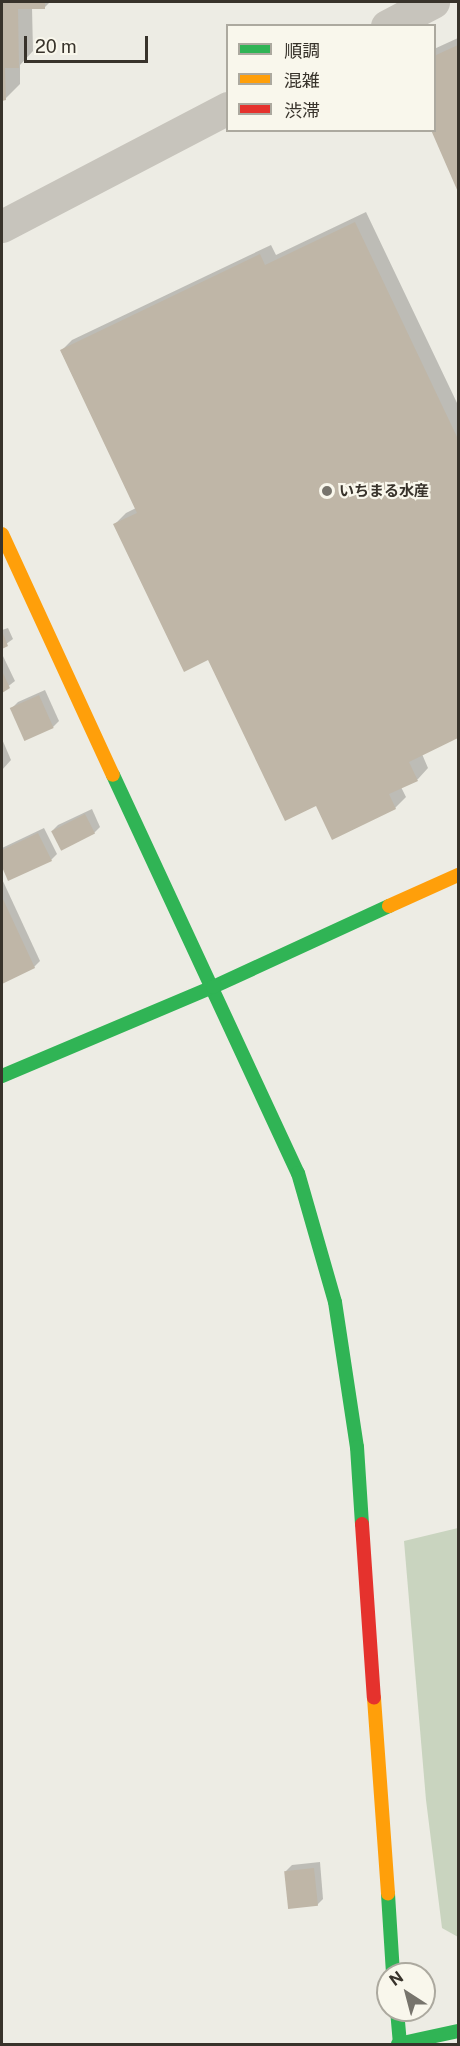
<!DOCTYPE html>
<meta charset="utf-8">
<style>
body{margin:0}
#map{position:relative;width:460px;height:2046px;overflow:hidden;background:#edece4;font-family:"Public Sans","Noto Sans JP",sans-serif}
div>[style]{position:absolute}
.green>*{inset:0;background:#c9d4bf}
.shadow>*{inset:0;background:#0003}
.building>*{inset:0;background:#bfb6a7;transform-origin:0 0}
.street>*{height:33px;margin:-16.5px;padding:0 16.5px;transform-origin:16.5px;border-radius:16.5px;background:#c7c4bc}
.fast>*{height:14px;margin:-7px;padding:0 7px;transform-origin:7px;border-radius:7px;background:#30b455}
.slow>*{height:14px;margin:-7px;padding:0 7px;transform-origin:7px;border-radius:7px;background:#ff9f0a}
.jam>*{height:14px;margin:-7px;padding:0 7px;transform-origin:7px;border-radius:7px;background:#e5322d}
.dots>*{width:16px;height:16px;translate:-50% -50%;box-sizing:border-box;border:3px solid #f9f7ec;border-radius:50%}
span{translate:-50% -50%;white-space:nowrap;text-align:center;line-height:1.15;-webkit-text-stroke:4.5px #f9f7ec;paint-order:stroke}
.poi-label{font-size:15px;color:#38332b;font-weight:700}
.left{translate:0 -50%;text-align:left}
.frame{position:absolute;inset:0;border:3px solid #38332b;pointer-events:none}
.legend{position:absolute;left:226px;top:24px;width:210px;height:108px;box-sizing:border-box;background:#f9f7ec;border:2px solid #aca99f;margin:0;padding:8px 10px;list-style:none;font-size:18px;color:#38332b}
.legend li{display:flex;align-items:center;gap:12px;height:30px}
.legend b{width:30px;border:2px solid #aca99f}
.north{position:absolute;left:376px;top:1962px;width:60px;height:60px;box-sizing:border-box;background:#f9f7ec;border:2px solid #aca99f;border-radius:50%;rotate:324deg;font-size:16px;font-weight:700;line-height:24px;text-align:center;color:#38332b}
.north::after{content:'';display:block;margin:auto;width:21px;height:27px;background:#77746c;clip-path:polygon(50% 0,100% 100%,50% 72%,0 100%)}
.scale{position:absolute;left:24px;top:36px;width:124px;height:27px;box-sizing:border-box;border:3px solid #38332b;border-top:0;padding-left:8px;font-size:18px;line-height:21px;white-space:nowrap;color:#38332b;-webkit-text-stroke:4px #f9f7ec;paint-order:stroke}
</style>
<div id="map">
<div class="green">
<div style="clip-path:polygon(458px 1528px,458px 1937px,442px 1928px,426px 1800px,404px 1541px)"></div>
</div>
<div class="shadow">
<div style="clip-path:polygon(2px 2px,50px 2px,45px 7px,32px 7px,33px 51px,20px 65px,20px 84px,5px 99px,2px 99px)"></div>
<div style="clip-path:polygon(458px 38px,458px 188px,432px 130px,434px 130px,434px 49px)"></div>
<div style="clip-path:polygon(366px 212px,458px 405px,458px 737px,422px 754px,428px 768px,418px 779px,401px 787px,406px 797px,395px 808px,317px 804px,209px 658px,115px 524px,126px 513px,136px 508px,61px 351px,72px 340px,271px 245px,276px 255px)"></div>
<div style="clip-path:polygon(8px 628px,13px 639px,2px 647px,2px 630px)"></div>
<div style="clip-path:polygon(2px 654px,15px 681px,2px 691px)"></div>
<div style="clip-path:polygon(45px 690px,59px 721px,53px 727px,12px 708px,18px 702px)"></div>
<div style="clip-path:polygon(2px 739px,11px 760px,2px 770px)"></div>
<div style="clip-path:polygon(92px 809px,100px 827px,94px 833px,52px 831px,58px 825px)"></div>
<div style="clip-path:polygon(44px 828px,57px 854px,51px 860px,9px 879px,2px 864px,2px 848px)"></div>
<div style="clip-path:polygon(2px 879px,40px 961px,34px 967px,2px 982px)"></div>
<div style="clip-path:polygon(320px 1862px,323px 1899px,317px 1905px,286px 1871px,292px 1865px)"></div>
</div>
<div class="building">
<div style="clip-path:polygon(2px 2px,45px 2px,45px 9px,18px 9px,19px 68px,5px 68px,6px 100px,2px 101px)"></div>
<div style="clip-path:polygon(458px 45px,458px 192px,431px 130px,434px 130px,434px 56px)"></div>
<div style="clip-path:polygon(355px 222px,458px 439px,458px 738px,409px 762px,418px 781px,389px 794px,396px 809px,332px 840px,316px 806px,285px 821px,208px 660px,184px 672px,113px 524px,137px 513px,60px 350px,260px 254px,265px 265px)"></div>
<div style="clip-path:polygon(2px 631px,8px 646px,2px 649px)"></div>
<div style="clip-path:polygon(2px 671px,10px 688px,2px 693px)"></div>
<div style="left:39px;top:695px;width:36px;height:32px;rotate:66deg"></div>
<div style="left:85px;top:814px;width:22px;height:38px;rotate:63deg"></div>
<div style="clip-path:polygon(38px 833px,52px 861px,8px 881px,2px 867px,2px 850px)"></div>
<div style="clip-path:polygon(2px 897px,35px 968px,2px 984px)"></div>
<div style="left:314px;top:1868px;width:38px;height:30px;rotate:84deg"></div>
</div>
<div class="street">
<div style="left:387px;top:26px;width:52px;rotate:-27.6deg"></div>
<div style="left:2px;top:226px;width:255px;rotate:-27.6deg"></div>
</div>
<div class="fast">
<div style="left:113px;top:775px;width:439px;rotate:65.1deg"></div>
<div style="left:298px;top:1173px;width:134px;rotate:74deg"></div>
<div style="left:335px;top:1302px;width:147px;rotate:81.4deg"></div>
<div style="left:357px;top:1447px;width:77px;rotate:86.3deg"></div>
<div style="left:2px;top:1076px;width:229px;rotate:-22.9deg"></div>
<div style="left:213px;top:987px;width:194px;rotate:-24.7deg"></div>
<div style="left:388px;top:1894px;width:80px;rotate:86.4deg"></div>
<div style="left:397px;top:2010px;width:34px;rotate:85deg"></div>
<div style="left:398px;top:2044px;width:61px;rotate:-12.2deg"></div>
</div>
<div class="slow">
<div style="left:2px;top:534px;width:265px;rotate:65.3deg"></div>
<div style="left:389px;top:906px;width:76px;rotate:-24.2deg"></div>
<div style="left:374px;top:1698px;width:196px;rotate:85.9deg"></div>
</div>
<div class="jam">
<div style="left:362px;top:1524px;width:174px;rotate:86.1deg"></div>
</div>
<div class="dots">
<div style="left:327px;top:491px;background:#77746c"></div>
</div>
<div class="poi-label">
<span class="left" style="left:339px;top:491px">いちまる水産</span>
</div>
<div class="frame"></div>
<ul class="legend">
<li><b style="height:8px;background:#30b455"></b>順調</li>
<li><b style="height:8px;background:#ff9f0a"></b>混雑</li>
<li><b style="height:8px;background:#e5322d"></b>渋滞</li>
</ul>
<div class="north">N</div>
<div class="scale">20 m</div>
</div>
